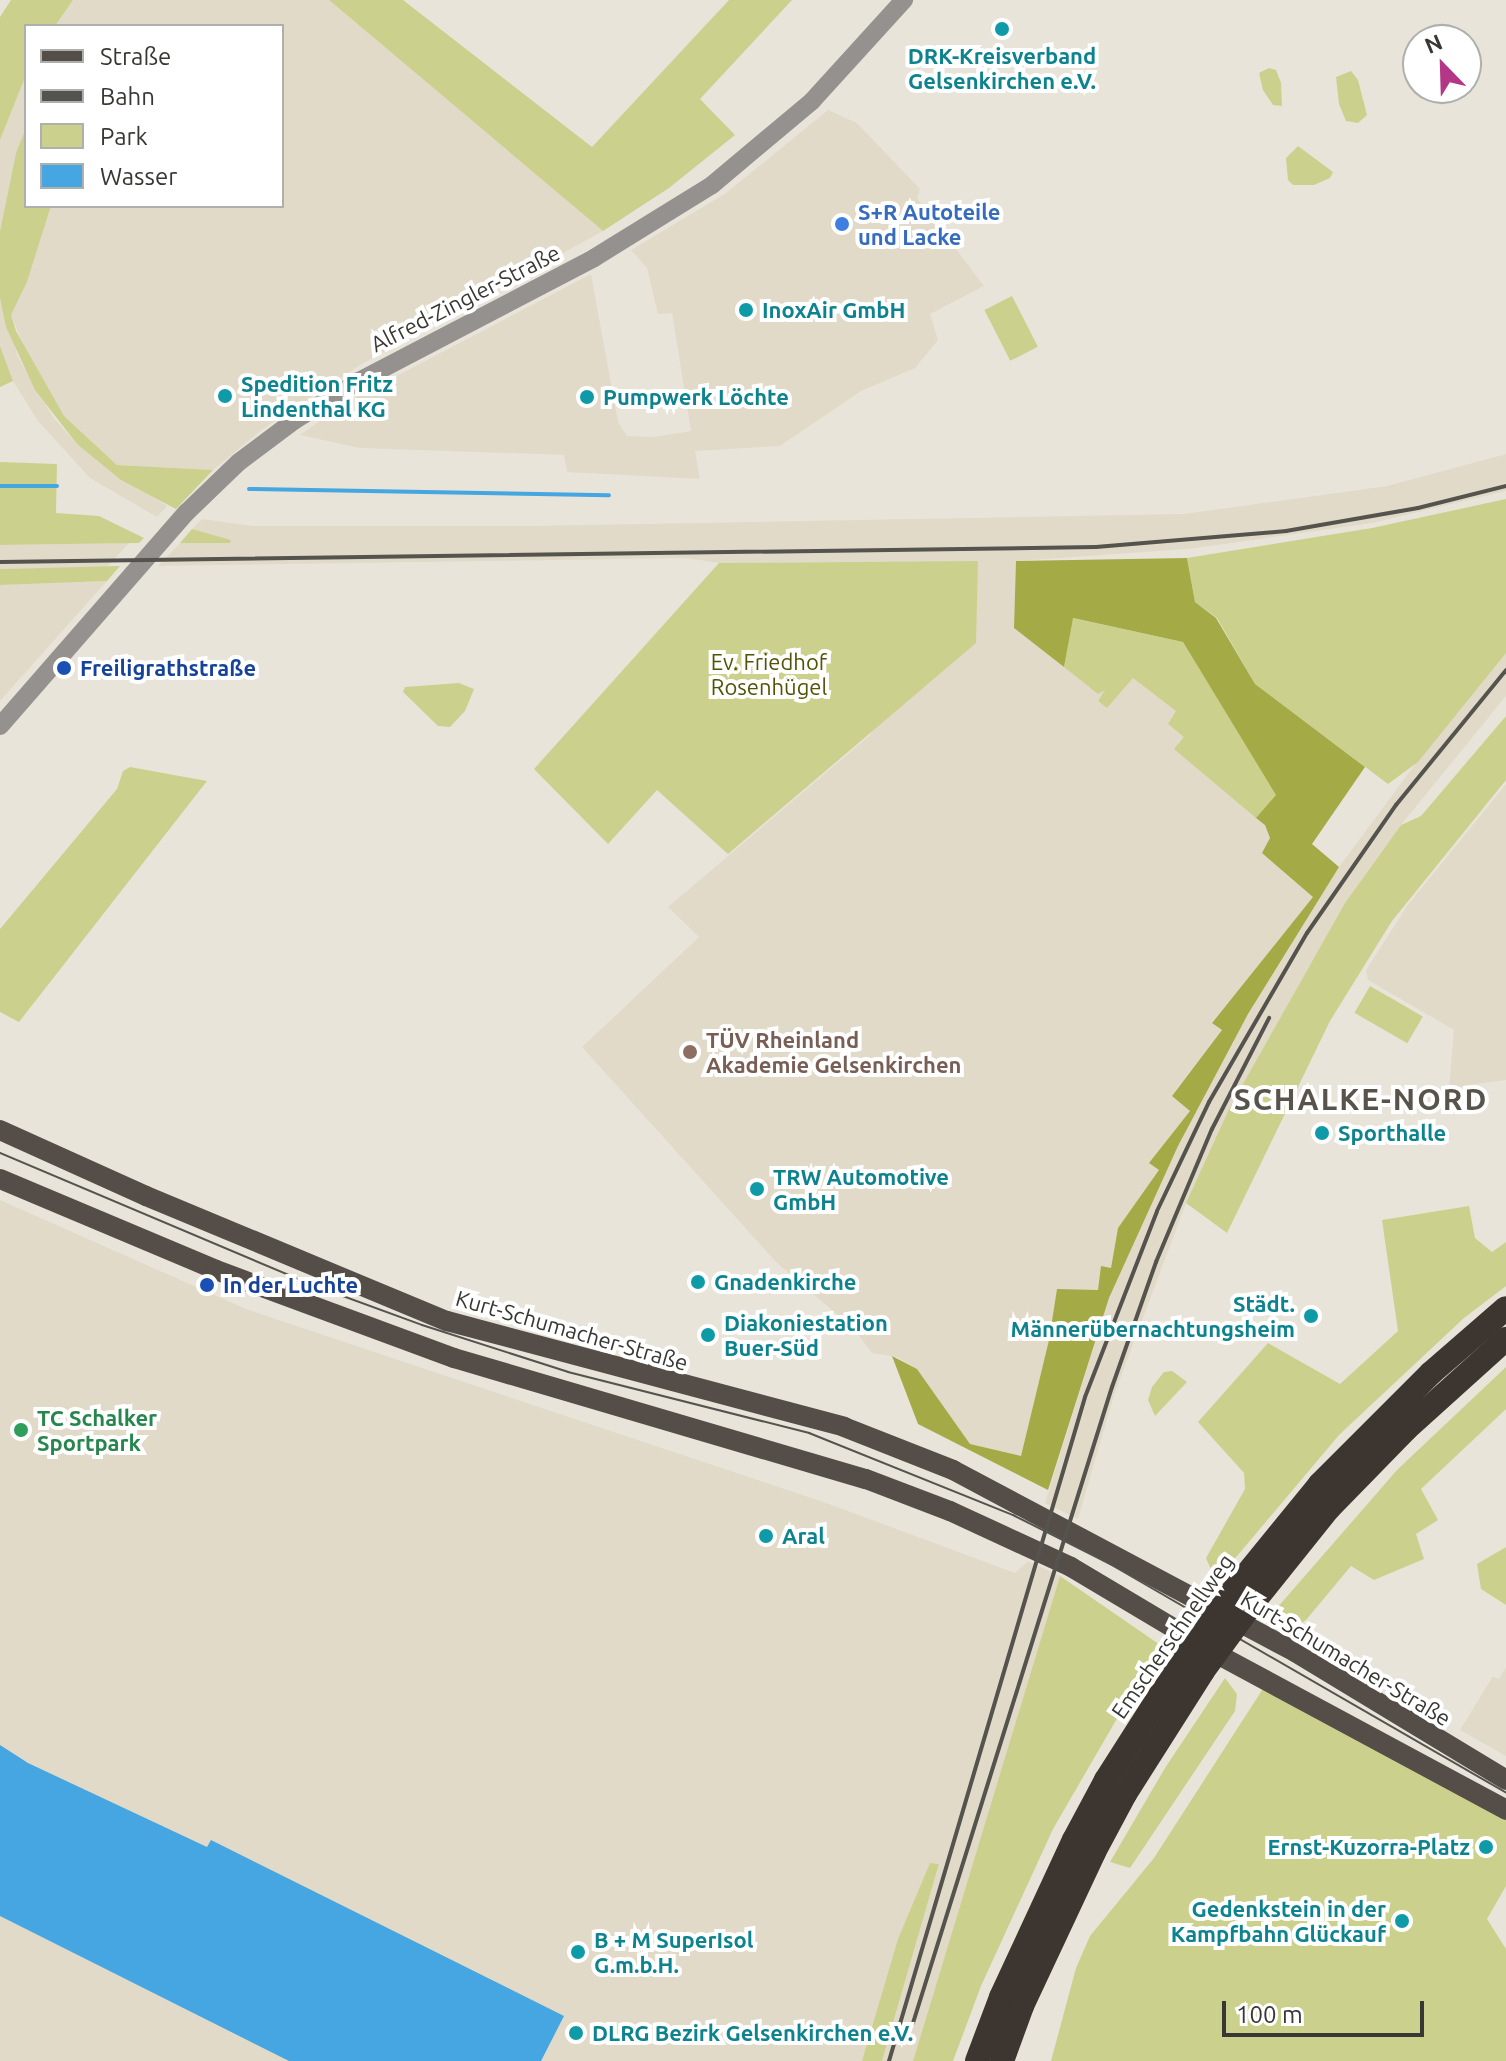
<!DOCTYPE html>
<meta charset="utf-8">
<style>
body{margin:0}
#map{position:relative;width:1506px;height:2061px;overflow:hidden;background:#e9e4da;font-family:Ubuntu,sans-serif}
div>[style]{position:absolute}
.built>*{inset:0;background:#e2dac9}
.green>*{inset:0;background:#cbd18d;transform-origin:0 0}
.forest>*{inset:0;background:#a4aa45}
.water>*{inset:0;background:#45a6e1}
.stream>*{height:4px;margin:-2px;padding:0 2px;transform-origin:2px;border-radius:2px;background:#45a6e1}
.minor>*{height:18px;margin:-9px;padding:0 9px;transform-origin:9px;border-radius:9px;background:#95918e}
.major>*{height:20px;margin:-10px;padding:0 10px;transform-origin:10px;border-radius:10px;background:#544d48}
.highway>*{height:24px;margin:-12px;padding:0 12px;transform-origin:12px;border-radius:12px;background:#3d3630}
.tram>*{height:2px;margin:-1px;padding:0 1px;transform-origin:1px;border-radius:1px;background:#55534e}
.rail>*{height:4px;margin:-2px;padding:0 2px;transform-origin:2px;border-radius:2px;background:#55534e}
.highway-bridge>*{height:24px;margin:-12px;padding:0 12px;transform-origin:12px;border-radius:12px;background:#3d3630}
.dots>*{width:22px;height:22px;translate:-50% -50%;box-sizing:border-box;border:4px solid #fff;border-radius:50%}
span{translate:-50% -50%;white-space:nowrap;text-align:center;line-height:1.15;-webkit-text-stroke:8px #fff;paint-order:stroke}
.culture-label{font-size:22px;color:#0d838f;font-weight:700}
.left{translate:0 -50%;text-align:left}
.right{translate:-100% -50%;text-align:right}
.shop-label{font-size:22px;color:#366cbe;font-weight:700}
.street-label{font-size:22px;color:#383733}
.park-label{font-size:22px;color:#515404}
.transit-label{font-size:22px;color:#164399;font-weight:700}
.education-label{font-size:22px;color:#785e54;font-weight:700}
.leisure-label{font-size:22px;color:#27864d;font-weight:700}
.district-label{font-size:30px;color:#58544b;font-weight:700;letter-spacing:2px}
.legend{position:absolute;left:24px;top:24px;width:260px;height:184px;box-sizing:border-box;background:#fff;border:2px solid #afafad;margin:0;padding:10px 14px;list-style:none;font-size:24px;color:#383733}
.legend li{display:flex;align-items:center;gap:16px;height:40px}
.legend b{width:40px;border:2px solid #afafad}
.north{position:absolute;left:1402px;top:24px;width:80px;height:80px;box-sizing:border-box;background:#fff;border:2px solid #afafad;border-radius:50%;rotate:337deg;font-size:22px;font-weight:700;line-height:32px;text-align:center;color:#383733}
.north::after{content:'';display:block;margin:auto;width:28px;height:36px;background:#b43787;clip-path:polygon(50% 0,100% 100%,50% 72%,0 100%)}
.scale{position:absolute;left:1222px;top:2001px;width:202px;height:36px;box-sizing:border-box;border:4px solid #383733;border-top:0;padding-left:10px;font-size:24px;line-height:28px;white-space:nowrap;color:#383733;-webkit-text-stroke:6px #fff;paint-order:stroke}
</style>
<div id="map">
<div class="built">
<div style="clip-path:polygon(73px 0,329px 0,603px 231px,360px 365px,263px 429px,213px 470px,117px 465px,64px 416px,31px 364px,11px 315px,27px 282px,51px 206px,282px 206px,282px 26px,55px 26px)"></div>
<div style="clip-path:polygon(26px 75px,26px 128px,16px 153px,0 230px,0 140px)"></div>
<div style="clip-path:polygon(828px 110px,857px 123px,920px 189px,917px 198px,984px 286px,930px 314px,938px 340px,915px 368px,861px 391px,780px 446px,695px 451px,700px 479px,567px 472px,564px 455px,360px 448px,300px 435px,345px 403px,591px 274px,618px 422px,627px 436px,654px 437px,691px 431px,672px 313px,658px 314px,647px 268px,631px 250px,726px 193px)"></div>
<div style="clip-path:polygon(0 298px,18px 357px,53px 417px,77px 444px,167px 506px,157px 517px,90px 478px,38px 421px,13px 381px,0 346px)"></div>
<div style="clip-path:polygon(1506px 454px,1506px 491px,1372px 523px,1188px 549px,1016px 561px,1015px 628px,1049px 655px,1122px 662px,1197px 717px,1265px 825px,1284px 871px,1314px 897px,1212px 1022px,1222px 1030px,1172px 1095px,1190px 1111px,1150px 1163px,1160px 1170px,1118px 1228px,1111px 1269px,1102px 1266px,1098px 1291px,1057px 1290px,1049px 1340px,1021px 1457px,970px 1444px,917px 1369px,897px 1357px,872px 1353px,853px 1328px,776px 1262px,582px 1047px,699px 937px,668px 907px,869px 736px,978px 562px,719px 563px,686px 558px,158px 566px,180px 543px,230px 543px,230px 540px,192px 529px,202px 519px,253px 526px,529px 526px,1184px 514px,1387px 486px)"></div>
<div style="clip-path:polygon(129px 543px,107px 567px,0 569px,0 545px)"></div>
<div style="clip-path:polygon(107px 581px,0 701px,0 585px)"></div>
<div style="clip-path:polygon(1506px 653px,1506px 696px,1401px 825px,1345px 903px,1230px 1108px,1186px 1203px,1114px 1395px,1078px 1519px,1045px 1503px,1109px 1298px,1178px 1146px,1248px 1014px,1339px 867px,1442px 728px)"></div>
<div style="clip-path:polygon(1506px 784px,1506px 1080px,1449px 1088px,1454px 1030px,1368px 980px,1366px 970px,1407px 906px)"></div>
<div style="clip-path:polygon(0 1200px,246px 1309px,829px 1504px,1015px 1573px,1028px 1561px,1060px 1576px,913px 2061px,882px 2061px,939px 1865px,862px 2061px,0 2061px)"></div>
<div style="clip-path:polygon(1506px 1667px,1506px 1756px,1460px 1730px,1493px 1676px,1499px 1679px)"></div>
</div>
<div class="green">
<div style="clip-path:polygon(11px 0,73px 0,55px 26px,26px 26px,26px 75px,0 140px,0 17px)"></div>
<div style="clip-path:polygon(329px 0,403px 0,592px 147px,729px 0,792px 0,700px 99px,735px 135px,669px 188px,603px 231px)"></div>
<div style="clip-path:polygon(1269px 68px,1276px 70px,1281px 83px,1282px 106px,1273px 105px,1263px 90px,1259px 73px)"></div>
<div style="clip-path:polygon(1351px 71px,1358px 80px,1367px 115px,1358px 123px,1346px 121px,1339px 104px,1336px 77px)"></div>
<div style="clip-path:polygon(26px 128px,26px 206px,51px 206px,27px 282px,11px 315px,16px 331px,64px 416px,117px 465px,213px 470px,176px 509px,121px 480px,77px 444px,35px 390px,6px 327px,0 298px,0 231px,16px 153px)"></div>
<div style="clip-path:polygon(1298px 146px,1333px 172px,1330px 178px,1314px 185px,1293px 185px,1288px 180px,1286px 158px)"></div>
<div style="left:1012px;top:296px;width:57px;height:31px;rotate:63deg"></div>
<div style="clip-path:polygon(0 346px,13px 381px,0 387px)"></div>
<div style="clip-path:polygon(0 462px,57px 464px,56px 513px,99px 516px,144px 538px,139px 543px,0 545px)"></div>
<div style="clip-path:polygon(1506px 499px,1506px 653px,1418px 762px,1388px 784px,1255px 684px,1217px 618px,1195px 602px,1187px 558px,1372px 528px)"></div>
<div style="clip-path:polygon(192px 529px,231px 540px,230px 543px,180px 543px)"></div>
<div style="clip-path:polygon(978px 561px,976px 643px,728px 854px,657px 790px,608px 844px,534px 769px,719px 563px)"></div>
<div style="clip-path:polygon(120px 566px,107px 581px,0 585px,0 569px)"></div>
<div style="clip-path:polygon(1072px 618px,1183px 642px,1277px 795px,1256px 818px,1174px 749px,1184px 737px,1168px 724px,1176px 711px,1133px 678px,1107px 708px,1098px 701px,1105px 690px,1098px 694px,1064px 667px)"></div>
<div style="clip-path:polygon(459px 683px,474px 689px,465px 711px,450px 727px,438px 726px,403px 692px,405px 687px)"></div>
<div style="clip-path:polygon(1506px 716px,1506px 780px,1392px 921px,1330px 1021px,1227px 1233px,1186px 1203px,1230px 1107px,1345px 903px,1401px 825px,1421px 816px)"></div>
<div style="clip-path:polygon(130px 767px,207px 781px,19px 1022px,0 1012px,0 929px,117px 789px,123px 771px)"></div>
<div style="left:1370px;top:986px;width:61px;height:31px;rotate:30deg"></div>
<div style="clip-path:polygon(1469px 1206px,1475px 1238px,1492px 1252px,1506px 1242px,1506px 1286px,1464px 1318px,1339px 1435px,1216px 1581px,1206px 1558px,1245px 1489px,1244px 1473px,1198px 1422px,1268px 1343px,1340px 1384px,1398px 1331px,1382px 1220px)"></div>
<div style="clip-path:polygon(1506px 1367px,1506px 1409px,1421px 1489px,1438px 1520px,1416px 1534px,1424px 1559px,1374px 1580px,1351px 1566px,1306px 1620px,1292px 1629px,1270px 1616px,1397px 1470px)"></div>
<div style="clip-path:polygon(1172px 1371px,1187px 1382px,1155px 1416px,1148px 1400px,1152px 1387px,1164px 1372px)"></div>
<div style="clip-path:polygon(1506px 1547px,1506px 1605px,1481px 1589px,1477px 1564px)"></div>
<div style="clip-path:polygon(1060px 1576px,1166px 1649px,1126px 1703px,1053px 1829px,981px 1986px,953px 2061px,913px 2061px)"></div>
<div style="clip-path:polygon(1225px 1678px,1237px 1694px,1235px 1711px,1130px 1868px,1110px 1862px,1165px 1768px)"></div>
<div style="clip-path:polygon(1266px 1684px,1506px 1813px,1506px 1886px,1487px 1919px,1506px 1949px,1506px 2061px,1051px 2061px,1076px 1968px,1090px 1936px,1154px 1858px)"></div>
<div style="clip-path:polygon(930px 1863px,939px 1864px,882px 2061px,862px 2061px,898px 1939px)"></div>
</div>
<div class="forest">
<div style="clip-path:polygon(1187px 558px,1195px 602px,1216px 618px,1255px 684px,1365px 767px,1312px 844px,1339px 867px,1248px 1014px,1178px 1146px,1109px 1298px,1048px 1490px,918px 1424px,892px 1356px,917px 1369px,970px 1444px,1021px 1456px,1049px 1340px,1057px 1289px,1098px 1290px,1101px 1266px,1111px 1268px,1118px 1228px,1159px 1170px,1149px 1163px,1190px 1111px,1172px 1096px,1222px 1030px,1212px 1023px,1313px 897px,1262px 853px,1270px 838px,1265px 825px,1256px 818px,1276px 795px,1183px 642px,1073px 618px,1064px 667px,1014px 628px,1016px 561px)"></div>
</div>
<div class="water">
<div style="clip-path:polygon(0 1745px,28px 1763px,207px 1847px,211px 1840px,564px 2016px,541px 2061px,289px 2061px,0 1916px)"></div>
</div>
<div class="stream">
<div style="left:0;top:486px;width:57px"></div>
<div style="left:249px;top:489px;width:360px;rotate:1deg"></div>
</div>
<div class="minor">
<div style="left:0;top:726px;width:284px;rotate:-48.9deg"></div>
<div style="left:187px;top:512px;width:72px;rotate:-43.9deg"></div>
<div style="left:239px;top:462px;width:70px;rotate:-36.9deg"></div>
<div style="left:295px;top:420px;width:75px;rotate:-31.4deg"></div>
<div style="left:359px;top:381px;width:265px;rotate:-27.6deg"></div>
<div style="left:594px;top:258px;width:139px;rotate:-31.7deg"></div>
<div style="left:712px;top:185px;width:131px;rotate:-40deg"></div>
<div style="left:812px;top:101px;width:137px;rotate:-47.7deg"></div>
</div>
<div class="major">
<div style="left:0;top:1130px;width:160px;rotate:24.3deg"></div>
<div style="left:146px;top:1196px;width:326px;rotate:22.6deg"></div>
<div style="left:447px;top:1321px;width:411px;rotate:14.9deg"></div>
<div style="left:844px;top:1427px;width:117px;rotate:21.5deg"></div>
<div style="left:953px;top:1470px;width:387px;rotate:28deg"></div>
<div style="left:1295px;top:1652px;width:247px;rotate:31.2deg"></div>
<div style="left:0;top:1179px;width:234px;rotate:22.8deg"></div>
<div style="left:216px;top:1270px;width:254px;rotate:20.3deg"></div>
<div style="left:454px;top:1358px;width:429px;rotate:16.4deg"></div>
<div style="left:866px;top:1479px;width:90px;rotate:20.9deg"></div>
<div style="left:950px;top:1511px;width:133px;rotate:24.8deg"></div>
<div style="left:1071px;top:1567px;width:168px;rotate:30.8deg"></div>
<div style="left:1215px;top:1653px;width:331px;rotate:28.3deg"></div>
</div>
<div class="highway">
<div style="left:1232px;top:1592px;width:139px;rotate:-50.8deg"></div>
<div style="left:1320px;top:1484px;width:157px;rotate:-45deg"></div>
<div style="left:1431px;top:1373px;width:99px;rotate:-40.9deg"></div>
<div style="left:1252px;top:1604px;width:123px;rotate:-51.3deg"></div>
<div style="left:1329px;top:1508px;width:110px;rotate:-45.7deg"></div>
<div style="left:1406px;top:1429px;width:135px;rotate:-42deg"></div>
<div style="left:977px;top:2061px;width:68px;rotate:-69.4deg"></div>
<div style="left:1001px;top:1997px;width:173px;rotate:-65.1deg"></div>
<div style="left:1074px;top:1840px;width:68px;rotate:-61.9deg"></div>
<div style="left:1106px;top:1780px;width:143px;rotate:-57.5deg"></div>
<div style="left:1002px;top:2061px;width:59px;rotate:-70deg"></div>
<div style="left:1022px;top:2006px;width:170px;rotate:-64.9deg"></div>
<div style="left:1094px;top:1852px;width:66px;rotate:-61.9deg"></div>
<div style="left:1125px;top:1794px;width:146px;rotate:-57.6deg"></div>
</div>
<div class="tram">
<div style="left:0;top:1153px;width:337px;rotate:22.9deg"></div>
<div style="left:310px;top:1284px;width:119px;rotate:20.1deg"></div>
<div style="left:422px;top:1325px;width:153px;rotate:17.8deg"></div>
<div style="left:568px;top:1372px;width:249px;rotate:14.2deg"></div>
<div style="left:809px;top:1433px;width:220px;rotate:21.9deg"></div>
<div style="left:1013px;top:1515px;width:109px;rotate:26.8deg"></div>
<div style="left:1110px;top:1564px;width:457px;rotate:30deg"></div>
</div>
<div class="rail">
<div style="left:0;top:562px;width:1096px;rotate:-0.78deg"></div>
<div style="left:1096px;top:547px;width:191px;rotate:-4.8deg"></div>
<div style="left:1286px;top:531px;width:134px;rotate:-9.9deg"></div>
<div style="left:1418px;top:508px;width:91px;rotate:-14deg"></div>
<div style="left:913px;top:2023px;width:666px;rotate:-72.63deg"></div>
<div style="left:1112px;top:1387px;width:133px;rotate:-70.6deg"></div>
<div style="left:1156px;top:1262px;width:144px;rotate:-67.2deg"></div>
<div style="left:1212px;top:1129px;width:125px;rotate:-62.8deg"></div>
<div style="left:889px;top:2061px;width:692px;rotate:-73.55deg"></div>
<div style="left:1085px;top:1397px;width:199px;rotate:-68.8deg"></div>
<div style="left:1157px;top:1211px;width:121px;rotate:-64.5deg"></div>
<div style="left:1209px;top:1102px;width:195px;rotate:-59.9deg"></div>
<div style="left:1307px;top:933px;width:156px;rotate:-55.2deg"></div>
<div style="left:1396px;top:805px;width:174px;rotate:-50.8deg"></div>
</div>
<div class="highway-bridge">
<div style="left:1183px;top:1659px;width:83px;rotate:-53.8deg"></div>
<div style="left:1203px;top:1671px;width:83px;rotate:-53.8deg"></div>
</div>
<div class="dots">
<div style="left:1002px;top:29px;background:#0f9aa8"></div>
<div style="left:842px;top:224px;background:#3f7fe0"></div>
<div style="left:746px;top:310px;background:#0f9aa8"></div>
<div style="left:225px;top:396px;background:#0f9aa8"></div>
<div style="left:587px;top:397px;background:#0f9aa8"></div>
<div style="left:64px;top:668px;background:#1a4fb4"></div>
<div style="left:690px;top:1052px;background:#8d6e63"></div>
<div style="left:1322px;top:1133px;background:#0f9aa8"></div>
<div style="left:757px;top:1189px;background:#0f9aa8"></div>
<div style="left:698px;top:1282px;background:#0f9aa8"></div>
<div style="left:207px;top:1285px;background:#1a4fb4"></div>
<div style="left:1311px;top:1316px;background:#0f9aa8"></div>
<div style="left:708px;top:1335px;background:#0f9aa8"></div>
<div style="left:21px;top:1430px;background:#2e9e5b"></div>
<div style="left:766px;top:1536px;background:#0f9aa8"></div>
<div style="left:1486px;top:1847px;background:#0f9aa8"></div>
<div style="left:1402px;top:1921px;background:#0f9aa8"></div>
<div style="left:578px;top:1952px;background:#0f9aa8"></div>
<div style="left:576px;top:2033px;background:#0f9aa8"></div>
</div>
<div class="culture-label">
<span style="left:1002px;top:68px">DRK-Kreisverband<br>Gelsenkirchen e.V.</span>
<span class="left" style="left:762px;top:310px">InoxAir GmbH</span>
<span class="left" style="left:241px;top:396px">Spedition Fritz<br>Lindenthal KG</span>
<span class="left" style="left:603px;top:397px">Pumpwerk Löchte</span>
<span class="left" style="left:1338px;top:1133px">Sporthalle</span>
<span class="left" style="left:773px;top:1189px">TRW Automotive<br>GmbH</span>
<span class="left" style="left:714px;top:1282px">Gnadenkirche</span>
<span class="right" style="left:1295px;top:1316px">Städt.<br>Männerübernachtungsheim</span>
<span class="left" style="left:724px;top:1335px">Diakoniestation<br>Buer-Süd</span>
<span class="left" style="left:782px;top:1536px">Aral</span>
<span class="right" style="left:1470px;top:1847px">Ernst-Kuzorra-Platz</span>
<span class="right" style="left:1386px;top:1921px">Gedenkstein in der<br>Kampfbahn Glückauf</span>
<span class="left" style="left:594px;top:1952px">B + M SuperIsol<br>G.m.b.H.</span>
<span class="left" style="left:592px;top:2033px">DLRG Bezirk Gelsenkirchen e.V.</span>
</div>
<div class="shop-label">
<span class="left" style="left:858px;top:224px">S+R Autoteile<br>und Lacke</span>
</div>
<div class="street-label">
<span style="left:465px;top:298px;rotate:-27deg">Alfred-Zingler-Straße</span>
<span style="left:572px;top:1330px;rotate:16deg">Kurt-Schumacher-Straße</span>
<span style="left:1172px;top:1636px;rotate:-55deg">Emscherschnellweg</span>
<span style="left:1346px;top:1658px;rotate:31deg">Kurt-Schumacher-Straße</span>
</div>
<div class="park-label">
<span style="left:769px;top:674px">Ev. Friedhof<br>Rosenhügel</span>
</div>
<div class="transit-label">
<span class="left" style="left:80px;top:668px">Freiligrathstraße</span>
<span class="left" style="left:223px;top:1285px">In der Luchte</span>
</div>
<div class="education-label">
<span class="left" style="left:706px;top:1052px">TÜV Rheinland<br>Akademie Gelsenkirchen</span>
</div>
<div class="leisure-label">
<span class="left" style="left:37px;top:1430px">TC Schalker<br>Sportpark</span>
</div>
<div class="district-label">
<span style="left:1361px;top:1099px">SCHALKE-NORD</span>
</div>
<ul class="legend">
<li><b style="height:10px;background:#544d48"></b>Straße</li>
<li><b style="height:10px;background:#55534e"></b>Bahn</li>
<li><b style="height:22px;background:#cbd18d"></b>Park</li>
<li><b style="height:22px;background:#45a6e1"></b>Wasser</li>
</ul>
<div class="north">N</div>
<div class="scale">100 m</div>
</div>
